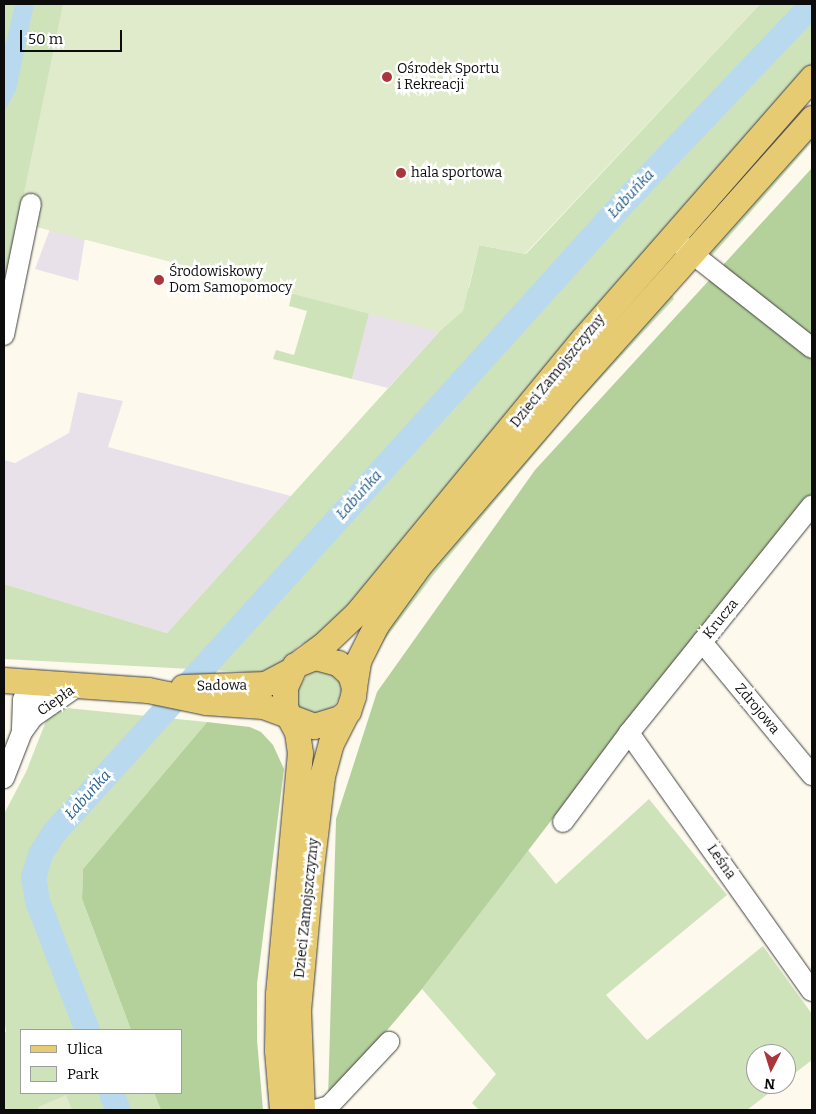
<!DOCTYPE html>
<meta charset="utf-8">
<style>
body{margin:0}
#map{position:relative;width:816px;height:1114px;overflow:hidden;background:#fdfaed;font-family:Bitter,serif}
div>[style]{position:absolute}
.industrial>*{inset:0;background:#e9e1ea}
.green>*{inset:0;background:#cfe3bb}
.forest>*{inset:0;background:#b4d19c}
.pitch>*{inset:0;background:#e0ebcc}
.water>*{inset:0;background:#b8d9ee}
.river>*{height:25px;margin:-12.5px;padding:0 12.5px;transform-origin:12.5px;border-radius:12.5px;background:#b8d9ee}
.roads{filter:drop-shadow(0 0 1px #3f3f3f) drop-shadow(0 0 1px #3f3f3f)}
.minor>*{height:20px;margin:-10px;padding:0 10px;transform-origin:10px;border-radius:10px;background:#fff}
.major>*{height:25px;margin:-12.5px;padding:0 12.5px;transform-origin:12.5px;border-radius:12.5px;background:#e7cb72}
.dots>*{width:14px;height:14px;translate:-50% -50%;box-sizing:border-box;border:2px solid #fff;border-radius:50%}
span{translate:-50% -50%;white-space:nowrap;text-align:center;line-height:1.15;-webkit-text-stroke:5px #fff;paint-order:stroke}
.poi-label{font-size:14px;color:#0c0c0c}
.left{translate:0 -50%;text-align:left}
.street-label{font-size:14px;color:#0c0c0c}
.water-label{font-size:15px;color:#25608e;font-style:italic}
.frame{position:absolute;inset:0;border:5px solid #0c0c0c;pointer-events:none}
.legend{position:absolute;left:20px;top:1029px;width:162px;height:65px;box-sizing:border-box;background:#fff;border:1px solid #9e9e9e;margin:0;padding:6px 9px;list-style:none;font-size:15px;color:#0c0c0c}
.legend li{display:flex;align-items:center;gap:10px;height:25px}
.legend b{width:25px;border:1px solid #9e9e9e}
.north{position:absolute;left:746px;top:1044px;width:50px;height:50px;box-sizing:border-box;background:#fff;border:1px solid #9e9e9e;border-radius:50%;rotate:185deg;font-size:14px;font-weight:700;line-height:20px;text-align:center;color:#0c0c0c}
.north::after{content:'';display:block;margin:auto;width:18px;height:22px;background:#aa363b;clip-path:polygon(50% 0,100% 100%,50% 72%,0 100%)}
.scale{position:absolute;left:20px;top:30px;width:102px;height:22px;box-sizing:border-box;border:2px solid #0c0c0c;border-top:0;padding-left:6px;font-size:15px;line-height:18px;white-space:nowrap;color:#0c0c0c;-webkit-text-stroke:4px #fff;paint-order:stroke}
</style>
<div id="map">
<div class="industrial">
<div style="clip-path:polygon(50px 229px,85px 238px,78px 281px,35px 269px)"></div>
<div style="clip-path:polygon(368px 313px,439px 332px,388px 388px,352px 379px)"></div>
<div style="clip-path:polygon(78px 392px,123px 401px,108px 447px,291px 496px,167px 633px,4px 584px,4px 460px,15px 463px,69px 433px)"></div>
</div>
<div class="green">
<div style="clip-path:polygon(4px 4px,70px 4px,4px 298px)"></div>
<div style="clip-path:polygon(760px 4px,812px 4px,812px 63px,334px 624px,318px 638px,299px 645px,279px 666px,264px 673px,4px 659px,4px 584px,167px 633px,439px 332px,369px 313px,352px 379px,273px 359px,276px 350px,294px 355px,307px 311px,289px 306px,292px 293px,34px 226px,469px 288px,479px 245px,526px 254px)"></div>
<div style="clip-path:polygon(812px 131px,812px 142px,711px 257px,710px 249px)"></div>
<div style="clip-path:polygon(670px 291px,674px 299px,574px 407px,435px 573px,383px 642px,369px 668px,373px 649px,460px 529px)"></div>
<div style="clip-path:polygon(311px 668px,335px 670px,342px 688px,339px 699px,326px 716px,298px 710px,297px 691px)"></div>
<div style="clip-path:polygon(67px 708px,207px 722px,83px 869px,82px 899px,131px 1030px,21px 1030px,21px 1093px,154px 1093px,161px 1110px,4px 1110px,4px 1032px,6px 1032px,4px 1016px,4px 814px,26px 772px,46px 721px,59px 710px)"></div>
<div style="clip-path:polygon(649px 799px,727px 895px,606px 995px,647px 1040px,763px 946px,812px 1014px,812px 1060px,786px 1080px,786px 1054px,756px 1054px,756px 1084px,781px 1084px,747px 1110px,479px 1110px,472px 1103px,496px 1074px,422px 989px,528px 850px,556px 884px)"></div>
</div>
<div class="forest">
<div style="clip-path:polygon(812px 168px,812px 493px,626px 723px,422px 989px,328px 1100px,336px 819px,377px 692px,535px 470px)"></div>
<div style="clip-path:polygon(207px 722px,250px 727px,261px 732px,273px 745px,284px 769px,257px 984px,257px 1040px,263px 1110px,161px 1110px,154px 1093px,181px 1093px,181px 1030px,131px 1030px,82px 899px,83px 869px)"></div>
</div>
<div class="pitch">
<div style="clip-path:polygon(63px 4px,760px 4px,525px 254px,479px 245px,463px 311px,439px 332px,18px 222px)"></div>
<div style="clip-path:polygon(66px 1095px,72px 1110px,39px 1110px,38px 1107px)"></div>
</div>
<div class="water">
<div style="clip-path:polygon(15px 4px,34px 4px,16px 90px,4px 112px,4px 51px)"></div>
</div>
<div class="river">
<div style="left:87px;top:1030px;width:138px;rotate:-111.2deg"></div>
<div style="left:37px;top:901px;width:24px;rotate:-99deg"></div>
<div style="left:33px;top:877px;width:24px;rotate:-73deg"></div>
<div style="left:40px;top:854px;width:26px;rotate:-58deg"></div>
<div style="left:54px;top:832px;width:856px;rotate:-47.89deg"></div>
<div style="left:628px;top:197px;width:267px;rotate:-46.4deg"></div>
<div style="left:111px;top:1093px;width:18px;rotate:68deg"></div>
</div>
<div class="roads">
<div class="minor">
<div style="left:680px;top:244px;width:168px;rotate:38.2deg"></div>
<div style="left:4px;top:335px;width:134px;rotate:-78.4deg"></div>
<div style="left:702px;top:642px;width:173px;rotate:50.4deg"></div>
<div style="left:33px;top:717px;width:56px;rotate:-34.8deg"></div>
<div style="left:629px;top:733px;width:316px;rotate:54.7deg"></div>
<div style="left:4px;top:778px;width:49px;rotate:-68.6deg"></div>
<div style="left:22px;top:732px;width:19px;rotate:-54deg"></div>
<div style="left:33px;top:717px;width:18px;rotate:-81deg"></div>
<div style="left:36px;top:699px;width:18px;rotate:-106deg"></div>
<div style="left:31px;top:682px;width:20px;rotate:114deg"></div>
<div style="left:23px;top:700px;width:32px;rotate:92deg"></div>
<div style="left:563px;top:822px;width:111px;rotate:-53.4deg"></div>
<div style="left:629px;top:733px;width:292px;rotate:-51.2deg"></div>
<div style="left:315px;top:1110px;width:15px;rotate:-16deg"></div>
<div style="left:329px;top:1106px;width:88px;rotate:-46.8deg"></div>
</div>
<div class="major">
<div style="left:301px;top:661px;width:27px;rotate:-36deg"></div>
<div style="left:323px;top:645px;width:47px;rotate:-43.3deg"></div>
<div style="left:357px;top:613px;width:355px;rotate:-50.5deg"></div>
<div style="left:583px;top:339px;width:348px;rotate:-48.8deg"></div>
<div style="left:4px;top:680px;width:144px;rotate:4deg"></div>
<div style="left:148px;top:690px;width:59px;rotate:11.7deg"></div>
<div style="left:206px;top:702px;width:57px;rotate:4deg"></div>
<div style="left:263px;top:706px;width:27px;rotate:20deg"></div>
<div style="left:183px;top:687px;width:82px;rotate:-2.1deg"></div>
<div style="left:265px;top:684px;width:30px;rotate:-28deg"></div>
<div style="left:354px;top:687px;width:26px;rotate:-81deg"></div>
<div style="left:358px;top:661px;width:40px;rotate:-63.4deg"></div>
<div style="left:376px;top:625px;width:75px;rotate:-54.2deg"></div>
<div style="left:420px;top:564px;width:215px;rotate:-49.3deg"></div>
<div style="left:560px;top:401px;width:379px;rotate:-48.3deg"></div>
<div style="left:282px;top:1110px;width:60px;rotate:-94.8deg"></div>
<div style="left:277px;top:1050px;width:56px;rotate:-89deg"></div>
<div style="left:278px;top:994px;width:242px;rotate:-84.8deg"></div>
<div style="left:300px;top:753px;width:21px;rotate:-98deg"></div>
<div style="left:297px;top:732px;width:19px;rotate:-118deg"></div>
<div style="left:288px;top:715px;width:9px;rotate:-108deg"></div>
<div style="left:285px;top:706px;width:19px;rotate:-90deg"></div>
<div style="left:285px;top:687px;width:24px;rotate:-66deg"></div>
<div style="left:295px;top:665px;width:22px;rotate:-22deg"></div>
<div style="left:315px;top:657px;width:24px;rotate:15deg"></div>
<div style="left:338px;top:663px;width:16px;rotate:43deg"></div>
<div style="left:350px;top:674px;width:14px;rotate:73deg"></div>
<div style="left:354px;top:687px;width:9px;rotate:96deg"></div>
<div style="left:353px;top:696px;width:16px;rotate:108deg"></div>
<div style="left:348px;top:711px;width:11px;rotate:139deg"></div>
<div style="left:340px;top:718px;width:27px;rotate:163deg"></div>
<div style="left:314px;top:726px;width:26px;rotate:-159deg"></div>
<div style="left:302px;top:1110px;width:100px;rotate:-92.3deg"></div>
<div style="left:298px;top:1010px;width:143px;rotate:-84.8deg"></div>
<div style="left:311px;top:868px;width:93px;rotate:-83.2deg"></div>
<div style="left:322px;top:776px;width:34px;rotate:-75deg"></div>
<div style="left:331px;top:743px;width:35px;rotate:-63deg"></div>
</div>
</div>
<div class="dots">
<div style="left:387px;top:77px;background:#aa363b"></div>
<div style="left:401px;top:173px;background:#aa363b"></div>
<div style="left:159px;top:280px;background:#aa363b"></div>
</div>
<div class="poi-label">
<span class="left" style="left:397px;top:77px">Ośrodek Sportu<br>i Rekreacji</span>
<span class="left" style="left:411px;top:173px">hala sportowa</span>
<span class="left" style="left:169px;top:280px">Środowiskowy<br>Dom Samopomocy</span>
</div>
<div class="street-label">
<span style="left:558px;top:371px;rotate:-51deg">Dzieci Zamojszczyzny</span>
<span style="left:721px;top:619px;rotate:-51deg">Krucza</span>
<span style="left:222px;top:686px;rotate:-1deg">Sadowa</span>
<span style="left:56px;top:701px;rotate:-35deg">Ciepła</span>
<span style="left:757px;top:709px;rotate:50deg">Zdrojowa</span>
<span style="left:721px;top:862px;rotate:55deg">Leśna</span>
<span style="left:307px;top:908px;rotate:-84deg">Dzieci Zamojszczyzny</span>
</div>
<div class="water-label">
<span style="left:631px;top:194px;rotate:-47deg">Łabuńka</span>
<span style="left:359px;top:495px;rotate:-48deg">Łabuńka</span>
<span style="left:88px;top:795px;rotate:-48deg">Łabuńka</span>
</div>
<div class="frame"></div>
<ul class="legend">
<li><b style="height:6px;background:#e7cb72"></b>Ulica</li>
<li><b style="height:14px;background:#cfe3bb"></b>Park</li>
</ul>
<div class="north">N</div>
<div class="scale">50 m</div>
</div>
